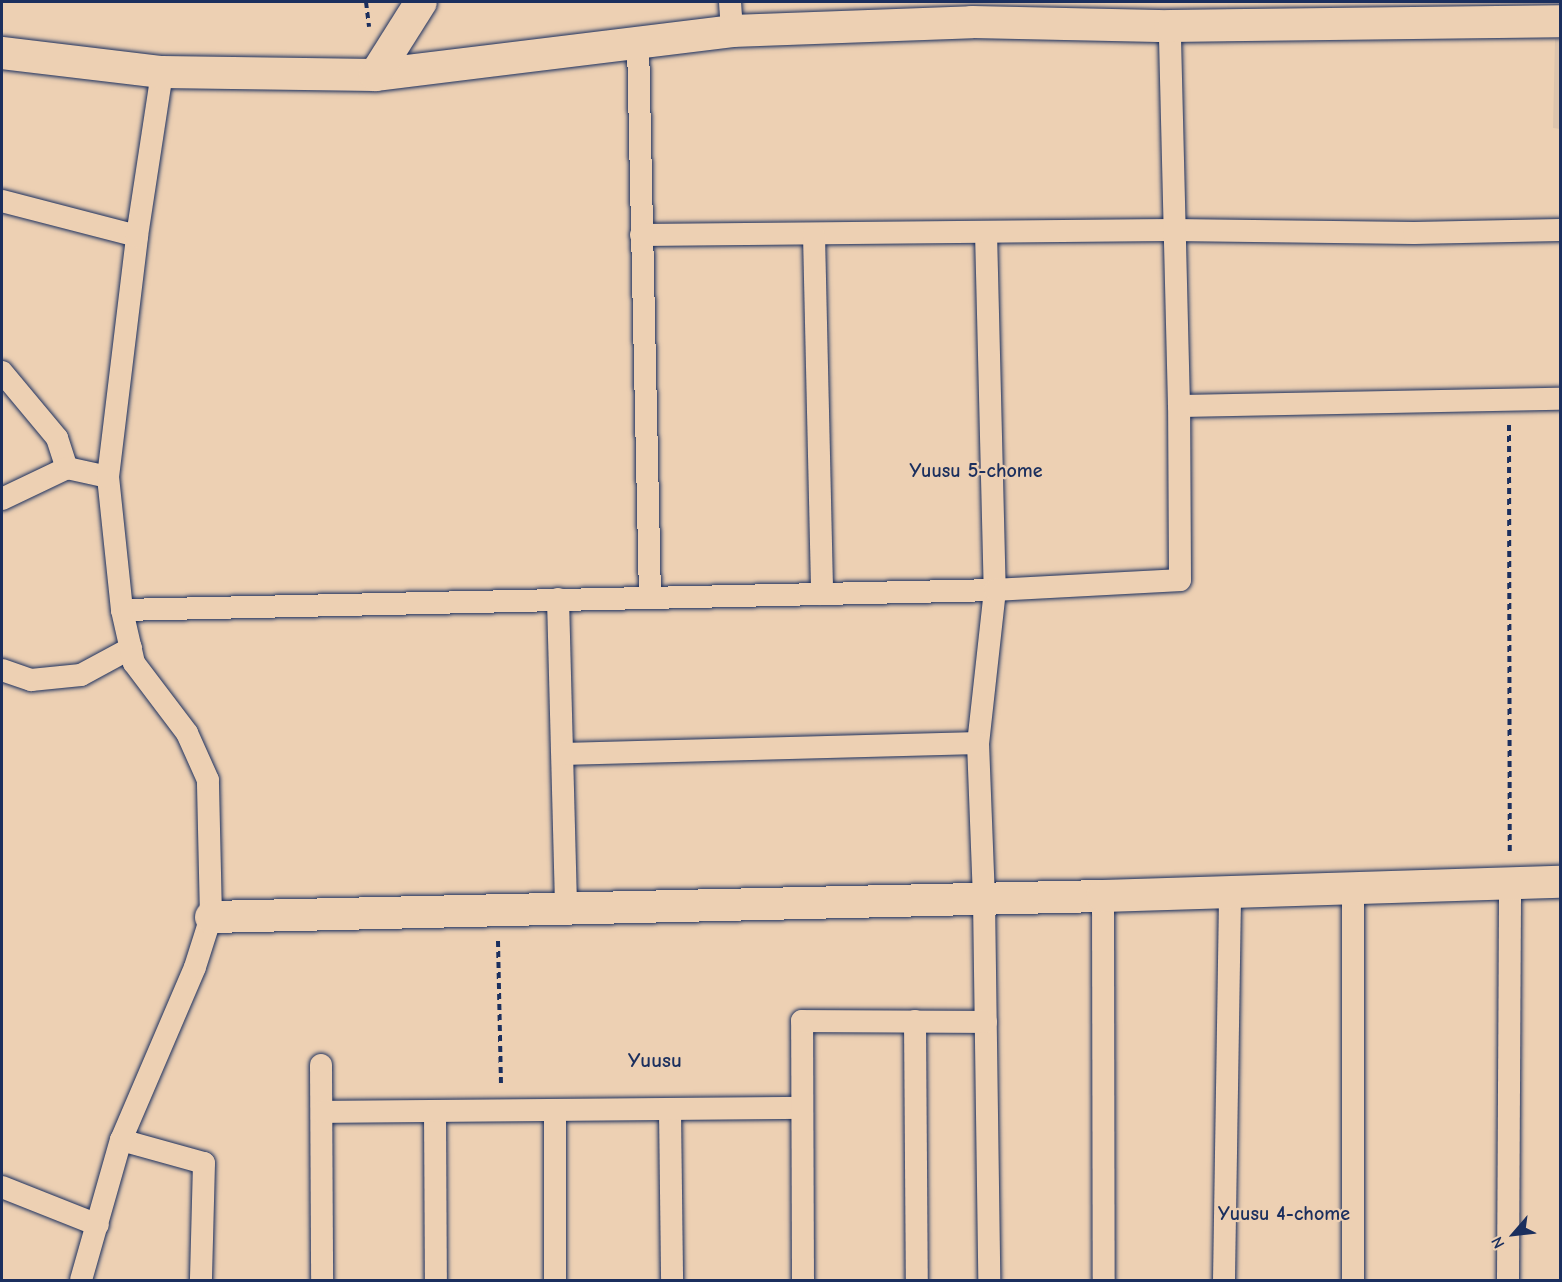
<!DOCTYPE html>
<style>
body{margin:0}
#map{position:relative;width:1562px;height:1282px;overflow:hidden;background:#edd0b3;font-family:"Comic Neue",sans-serif}
div>[style]{position:absolute}
.built>*{inset:0;background:#ddc4ad}
.path>*{height:4px;margin-top:-2px;transform-origin:0;background:repeating-linear-gradient(90deg,#1b2f5e 0 6px,transparent 0 10.5px)}
.roads{filter:drop-shadow(0 0 2px #1b2f5e) drop-shadow(0 0 2px #1b2f5e)}
.street>*{height:22px;margin:-11px;padding:0 11px;transform-origin:11px;border-radius:11px;background:#edd0b3}
.secondary>*{height:32px;margin:-16px;padding:0 16px;transform-origin:16px;border-radius:16px;background:#edd0b3}
span{translate:-50% -50%;white-space:nowrap;text-align:center;line-height:1.15;-webkit-text-stroke:4.5px #edd0b3;paint-order:stroke}
.neighbourhood-label{font-size:20px;color:#1b2f5e;font-weight:700}
.quarter-label{font-size:21px;color:#1b2f5e;font-weight:700}
.frame{position:absolute;inset:0;border:3px solid #1b2f5e;pointer-events:none}
.north{position:absolute;left:1484px;top:1204px;width:60px;height:60px;-webkit-text-stroke:4px #edd0b3;paint-order:stroke;rotate:242deg;font-size:16px;font-weight:700;line-height:24px;text-align:center;color:#1b2f5e}
.north::after{content:'';display:block;margin:auto;width:21px;height:27px;background:#1b2f5e;clip-path:polygon(50% 0,100% 100%,50% 72%,0 100%)}
</style>
<div id="map">
<div class="built">
<div style="clip-path:polygon(1555px 39px,1560px 39px,1560px 129px,1553px 128px)"></div>
</div>
<div class="path">
<div style="left:366px;top:2px;width:25px;rotate:83deg"></div>
<div style="left:1509px;top:425px;width:430px;rotate:89.9deg"></div>
<div style="left:498px;top:941px;width:145px;rotate:88.8deg"></div>
</div>
<div class="roads">
<div class="street">
<div style="left:730px;top:2px;width:29px;rotate:86deg"></div>
<div style="left:638px;top:43px;width:555px;rotate:88.76deg"></div>
<div style="left:2px;top:201px;width:139px;rotate:14.5deg"></div>
<div style="left:986px;top:232px;width:358px;rotate:88.6deg"></div>
<div style="left:995px;top:590px;width:154px;rotate:96.3deg"></div>
<div style="left:978px;top:743px;width:156px;rotate:87.8deg"></div>
<div style="left:984px;top:899px;width:381px;rotate:89.2deg"></div>
<div style="left:641px;top:235px;width:532px;rotate:-0.54deg"></div>
<div style="left:1173px;top:230px;width:241px;rotate:0.7deg"></div>
<div style="left:1414px;top:233px;width:146px;rotate:-1.2deg"></div>
<div style="left:814px;top:235px;width:359px;rotate:88.7deg"></div>
<div style="left:2px;top:372px;width:86px;rotate:50.2deg"></div>
<div style="left:57px;top:438px;width:32px;rotate:72deg"></div>
<div style="left:1179px;top:406px;width:381px;rotate:-1.1deg"></div>
<div style="left:2px;top:499px;width:72px;rotate:-25.5deg"></div>
<div style="left:67px;top:468px;width:42px;rotate:12.4deg"></div>
<div style="left:558px;top:599px;width:308px;rotate:88.5deg"></div>
<div style="left:122px;top:610px;width:873px;rotate:-1.31deg"></div>
<div style="left:995px;top:590px;width:185px;rotate:-3.1deg"></div>
<div style="left:1180px;top:580px;width:174px;rotate:-90.3deg"></div>
<div style="left:1179px;top:406px;width:380px;rotate:-91.4deg"></div>
<div style="left:2px;top:670px;width:31px;rotate:19deg"></div>
<div style="left:31px;top:680px;width:50px;rotate:-5.7deg"></div>
<div style="left:81px;top:675px;width:57px;rotate:-28.4deg"></div>
<div style="left:563px;top:754px;width:415px;rotate:-1.5deg"></div>
<div style="left:1353px;top:888px;width:392px;rotate:90deg"></div>
<div style="left:1103px;top:896px;width:384px;rotate:89.9deg"></div>
<div style="left:915px;top:1021px;width:259px;rotate:89.6deg"></div>
<div style="left:321px;top:1065px;width:215px;rotate:89.7deg"></div>
<div style="left:670px;top:1110px;width:170px;rotate:89.3deg"></div>
<div style="left:435px;top:1111px;width:169px;rotate:89.7deg"></div>
<div style="left:322px;top:1112px;width:479px;rotate:-0.5deg"></div>
<div style="left:121px;top:1140px;width:86px;rotate:15.5deg"></div>
<div style="left:204px;top:1163px;width:117px;rotate:91.5deg"></div>
<div style="left:2px;top:1187px;width:103px;rotate:21.6deg"></div>
<div style="left:81px;top:1280px;width:146px;rotate:-74.1deg"></div>
<div style="left:121px;top:1140px;width:188px;rotate:-66.8deg"></div>
<div style="left:195px;top:967px;width:52px;rotate:-72.3deg"></div>
<div style="left:211px;top:917px;width:137px;rotate:-91.3deg"></div>
<div style="left:208px;top:780px;width:51px;rotate:-114.1deg"></div>
<div style="left:187px;top:733px;width:88px;rotate:-127.1deg"></div>
<div style="left:134px;top:663px;width:54px;rotate:-102.8deg"></div>
<div style="left:122px;top:610px;width:134px;rotate:-96deg"></div>
<div style="left:108px;top:477px;width:243px;rotate:-83.1deg"></div>
<div style="left:137px;top:236px;width:166px;rotate:-81.3deg"></div>
<div style="left:555px;top:1280px;width:170px;rotate:-90deg"></div>
<div style="left:803px;top:1280px;width:259px;rotate:-90.2deg"></div>
<div style="left:802px;top:1021px;width:184px;rotate:0.3deg"></div>
<div style="left:1224px;top:1280px;width:388px;rotate:-89.1deg"></div>
<div style="left:1508px;top:1280px;width:397px;rotate:-89.7deg"></div>
</div>
<div class="secondary">
<div style="left:2px;top:53px;width:161px;rotate:6.8deg"></div>
<div style="left:162px;top:72px;width:213px;rotate:0.8deg"></div>
<div style="left:375px;top:75px;width:360px;rotate:-7deg"></div>
<div style="left:732px;top:31px;width:240px;rotate:-2.1deg"></div>
<div style="left:972px;top:22px;width:198px;rotate:1.2deg"></div>
<div style="left:1170px;top:26px;width:390px;rotate:-0.7deg"></div>
<div style="left:375px;top:75px;width:86px;rotate:-57.8deg"></div>
<div style="left:211px;top:917px;width:892px;rotate:-1.35deg"></div>
<div style="left:1103px;top:896px;width:457px;rotate:-1.8deg"></div>
</div>
</div>
<div class="neighbourhood-label">
<span style="left:976px;top:470px">Yuusu 5-chome</span>
<span style="left:1284px;top:1213px">Yuusu 4-chome</span>
</div>
<div class="quarter-label">
<span style="left:655px;top:1060px">Yuusu</span>
</div>
<div class="frame"></div>
<div class="north">N</div>
</div>
